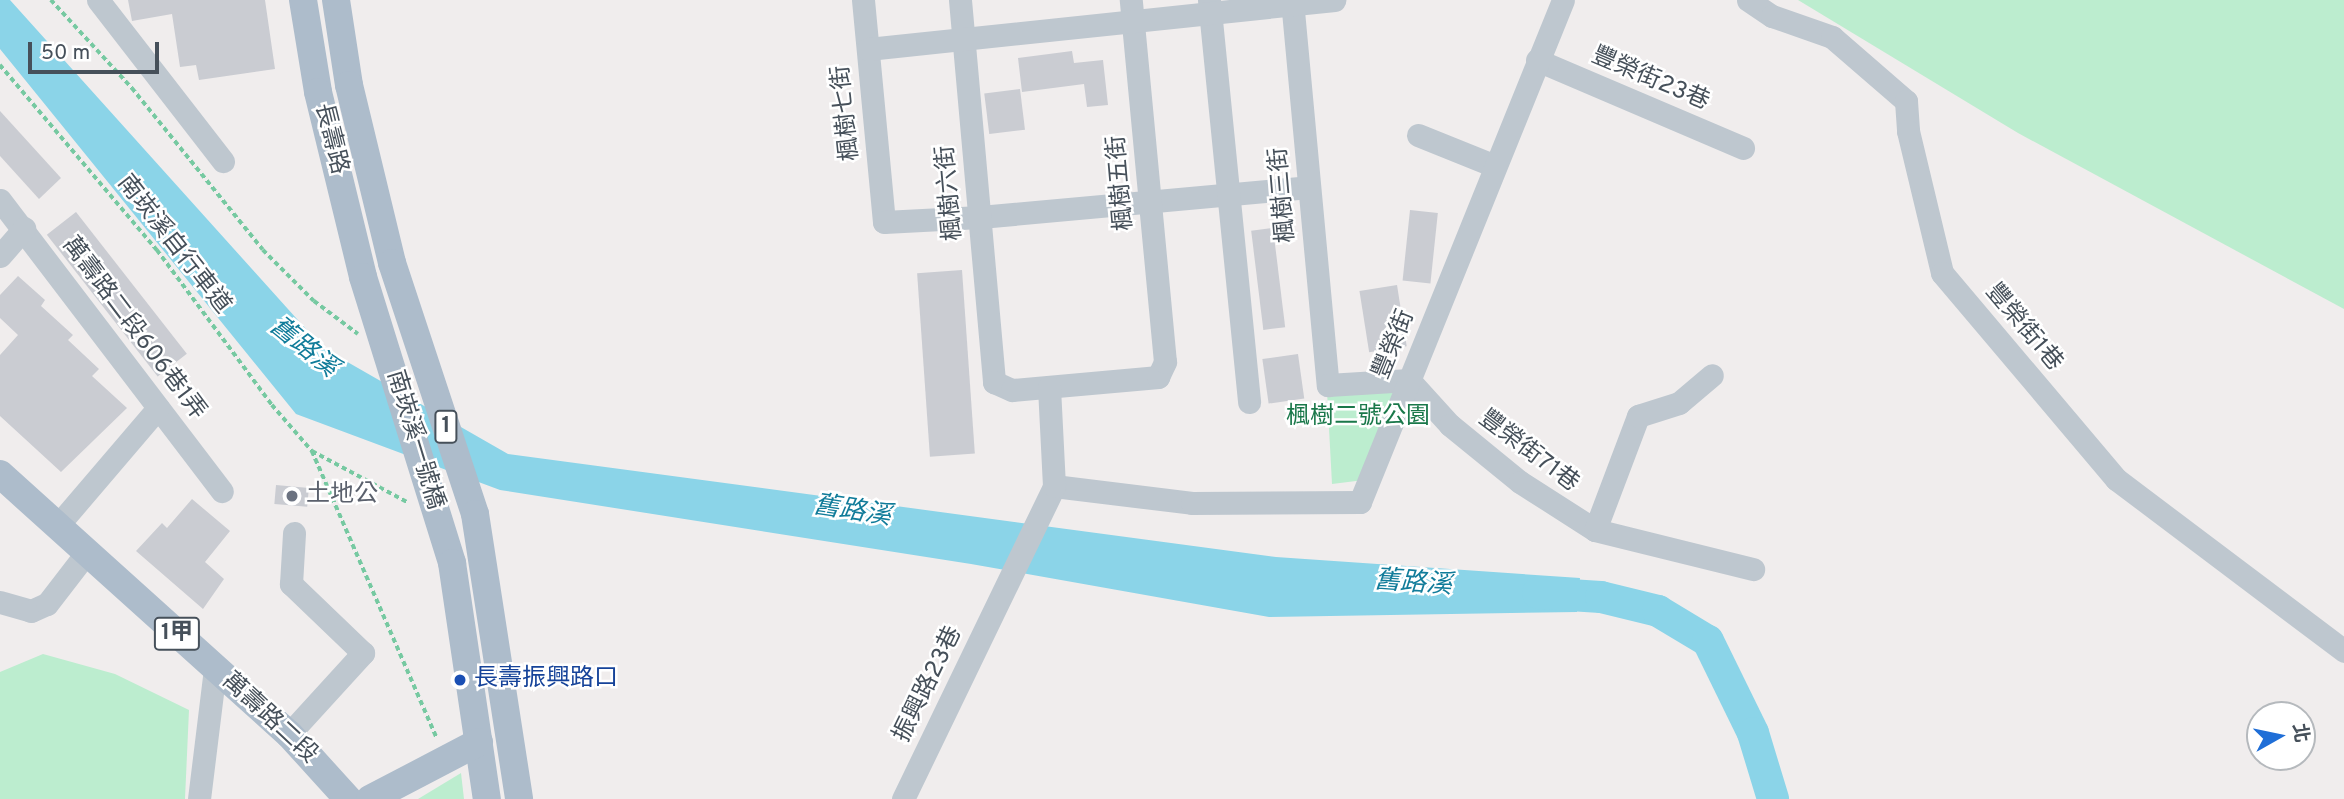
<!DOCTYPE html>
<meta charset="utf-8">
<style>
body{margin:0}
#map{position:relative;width:2344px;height:799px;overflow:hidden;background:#f0eded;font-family:Overpass,"Noto Sans TC",sans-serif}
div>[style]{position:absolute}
.green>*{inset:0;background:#bcedcf}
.water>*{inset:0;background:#8bd4e8}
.river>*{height:32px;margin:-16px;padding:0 16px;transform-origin:16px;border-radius:16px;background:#8bd4e8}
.building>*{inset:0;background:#caccd2;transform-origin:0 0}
.path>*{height:3.5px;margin-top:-1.75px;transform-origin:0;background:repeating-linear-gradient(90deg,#76c9a1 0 5px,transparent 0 8.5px)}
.minor>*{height:23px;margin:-11.5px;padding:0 11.5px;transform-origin:11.5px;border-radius:11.5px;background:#bec7cf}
.major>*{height:28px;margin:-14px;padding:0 14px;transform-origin:14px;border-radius:14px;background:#adbccb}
.dots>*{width:19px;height:19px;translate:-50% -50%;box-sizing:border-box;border:4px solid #fff;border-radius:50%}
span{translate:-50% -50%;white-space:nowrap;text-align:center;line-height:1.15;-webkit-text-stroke:5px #fff;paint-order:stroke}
.shield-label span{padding:2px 5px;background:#fff;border:2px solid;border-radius:5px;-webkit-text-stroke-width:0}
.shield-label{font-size:23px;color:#46505a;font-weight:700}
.street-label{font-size:24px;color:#46505a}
.park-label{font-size:24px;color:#1a784a}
.worship-label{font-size:24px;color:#5b616d}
.left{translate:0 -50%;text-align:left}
.transit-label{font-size:24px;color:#164399}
.water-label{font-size:26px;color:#117c9a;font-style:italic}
.north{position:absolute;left:2246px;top:701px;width:70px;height:70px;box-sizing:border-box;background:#fff;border:2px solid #b5b9bd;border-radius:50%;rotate:81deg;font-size:19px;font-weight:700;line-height:28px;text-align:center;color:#46505a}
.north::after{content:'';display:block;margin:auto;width:24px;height:32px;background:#1f6ed7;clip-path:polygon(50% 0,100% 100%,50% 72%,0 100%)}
.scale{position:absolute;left:28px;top:42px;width:131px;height:32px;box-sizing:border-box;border:4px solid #46505a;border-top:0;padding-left:9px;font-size:21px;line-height:24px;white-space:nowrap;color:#46505a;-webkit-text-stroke:5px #fff;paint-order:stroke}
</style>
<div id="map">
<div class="green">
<div style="clip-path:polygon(1798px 0,2344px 0,2344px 309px,2018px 133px)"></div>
<div style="clip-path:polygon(1407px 385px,1364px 480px,1332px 484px,1327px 391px)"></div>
<div style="clip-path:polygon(43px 654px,115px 674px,189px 710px,185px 799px,0 799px,0 672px)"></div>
<div style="clip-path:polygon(461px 773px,464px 799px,418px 799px)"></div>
</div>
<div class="water">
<div style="clip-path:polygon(0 0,10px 0,323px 348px,508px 454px,1276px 557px,1580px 578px,1577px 612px,1269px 617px,971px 564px,500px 490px,296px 414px,0 49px)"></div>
</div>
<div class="river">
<div style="left:1538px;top:593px;width:63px;rotate:3.6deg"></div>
<div style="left:1601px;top:597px;width:59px;rotate:13.8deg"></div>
<div style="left:1658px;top:611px;width:58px;rotate:31deg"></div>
<div style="left:1708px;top:641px;width:102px;rotate:63.9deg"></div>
<div style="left:1753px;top:733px;width:69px;rotate:73.1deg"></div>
</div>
<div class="building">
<div style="clip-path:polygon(128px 0,265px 0,275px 69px,199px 80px,196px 65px,180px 67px,172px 14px,132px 21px)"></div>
<div style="clip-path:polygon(1072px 51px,1074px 63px,1103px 60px,1108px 105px,1087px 107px,1084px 84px,1022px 92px,1018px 58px)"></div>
<div style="left:1020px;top:89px;width:41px;height:36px;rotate:83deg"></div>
<div style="clip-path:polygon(0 111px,61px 178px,39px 199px,0 156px)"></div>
<div style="left:1410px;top:210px;width:28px;height:71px;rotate:6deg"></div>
<div style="left:76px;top:212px;width:180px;height:37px;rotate:52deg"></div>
<div style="left:1273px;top:228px;width:100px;height:22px;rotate:83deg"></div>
<div style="left:962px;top:270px;width:184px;height:45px;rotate:86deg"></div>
<div style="clip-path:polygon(18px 276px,45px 300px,41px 306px,73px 335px,68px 340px,99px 369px,92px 376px,127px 408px,61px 472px,0 416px,0 355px,18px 335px,0 318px,0 295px)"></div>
<div style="left:1397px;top:285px;width:62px;height:38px;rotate:81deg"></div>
<div style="left:1298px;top:354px;width:45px;height:36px;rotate:82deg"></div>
<div style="left:276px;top:485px;width:33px;height:19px;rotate:5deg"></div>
<div style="clip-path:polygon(192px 499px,230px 531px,205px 562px,224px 579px,203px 609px,136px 551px,162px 523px,167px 528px)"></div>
</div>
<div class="path">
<div style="left:51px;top:0;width:120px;rotate:47.4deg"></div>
<div style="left:132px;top:88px;width:208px;rotate:51deg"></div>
<div style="left:263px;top:250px;width:72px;rotate:45deg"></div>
<div style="left:314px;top:301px;width:55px;rotate:36.9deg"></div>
<div style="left:0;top:65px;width:243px;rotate:49.7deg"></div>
<div style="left:157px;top:250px;width:193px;rotate:53.4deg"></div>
<div style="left:272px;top:405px;width:61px;rotate:49deg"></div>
<div style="left:312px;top:451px;width:110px;rotate:28.2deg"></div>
<div style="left:312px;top:451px;width:313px;rotate:66.5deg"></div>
</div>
<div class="minor">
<div style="left:98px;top:0;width:204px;rotate:52.2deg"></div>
<div style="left:863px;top:0;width:223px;rotate:84.6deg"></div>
<div style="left:884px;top:222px;width:96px;rotate:-3deg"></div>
<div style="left:980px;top:217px;width:330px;rotate:-5.2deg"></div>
<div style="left:960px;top:0;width:384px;rotate:84.9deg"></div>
<div style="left:994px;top:382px;width:20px;rotate:24deg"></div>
<div style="left:1012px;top:390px;width:147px;rotate:-5.1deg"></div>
<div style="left:1158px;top:377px;width:17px;rotate:-65deg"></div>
<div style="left:1165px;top:362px;width:364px;rotate:-95.4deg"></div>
<div style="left:1209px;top:0;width:404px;rotate:84.3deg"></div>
<div style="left:1292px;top:0;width:387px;rotate:84.7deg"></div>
<div style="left:1328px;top:385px;width:81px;rotate:-3.5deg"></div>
<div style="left:1409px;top:380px;width:61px;rotate:47.7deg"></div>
<div style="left:1450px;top:425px;width:90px;rotate:39.2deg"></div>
<div style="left:1520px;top:482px;width:89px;rotate:32.6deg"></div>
<div style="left:1595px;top:530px;width:163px;rotate:13.9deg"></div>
<div style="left:1748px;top:0;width:29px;rotate:34deg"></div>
<div style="left:1772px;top:16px;width:64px;rotate:19.3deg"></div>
<div style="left:1832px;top:37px;width:98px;rotate:40.9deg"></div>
<div style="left:1906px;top:101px;width:30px;rotate:86deg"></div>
<div style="left:1908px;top:131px;width:146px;rotate:76.5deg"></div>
<div style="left:1942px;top:273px;width:270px;rotate:49.8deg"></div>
<div style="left:2116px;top:479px;width:286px;rotate:37deg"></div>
<div style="left:868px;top:49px;width:469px;rotate:-6deg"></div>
<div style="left:1537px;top:60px;width:224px;rotate:23.1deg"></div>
<div style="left:1418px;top:135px;width:83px;rotate:21.9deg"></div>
<div style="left:0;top:200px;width:366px;rotate:52.7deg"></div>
<div style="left:0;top:256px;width:37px;rotate:-49deg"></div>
<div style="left:1054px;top:486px;width:139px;rotate:7deg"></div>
<div style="left:1192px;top:503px;width:168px;rotate:-0.3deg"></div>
<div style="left:1360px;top:502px;width:541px;rotate:-67.98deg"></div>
<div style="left:58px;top:525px;width:154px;rotate:-49.5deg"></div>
<div style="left:1595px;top:530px;width:122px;rotate:-69.3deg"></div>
<div style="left:1638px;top:416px;width:43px;rotate:-17.6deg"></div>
<div style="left:1679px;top:403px;width:43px;rotate:-40.3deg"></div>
<div style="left:0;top:602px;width:32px;rotate:16deg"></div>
<div style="left:31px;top:611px;width:17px;rotate:-24deg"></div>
<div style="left:47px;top:604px;width:66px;rotate:-52.4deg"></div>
<div style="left:289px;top:734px;width:110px;rotate:-47.6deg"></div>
<div style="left:363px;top:653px;width:100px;rotate:-136.2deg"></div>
<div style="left:291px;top:584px;width:51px;rotate:-86.6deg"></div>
<div style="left:199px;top:799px;width:132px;rotate:-83deg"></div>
<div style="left:903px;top:799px;width:348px;rotate:-64.2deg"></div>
<div style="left:1054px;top:486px;width:99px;rotate:-92.9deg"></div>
</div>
<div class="major">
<div style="left:303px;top:0;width:93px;rotate:80.7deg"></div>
<div style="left:318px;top:92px;width:190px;rotate:76.3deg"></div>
<div style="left:363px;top:277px;width:300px;rotate:72.7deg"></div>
<div style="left:452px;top:563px;width:239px;rotate:81.6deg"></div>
<div style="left:336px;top:0;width:86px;rotate:81.3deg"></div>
<div style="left:349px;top:85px;width:183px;rotate:76.4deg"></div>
<div style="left:392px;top:263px;width:264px;rotate:71.7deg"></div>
<div style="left:475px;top:514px;width:288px;rotate:81.2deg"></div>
<div style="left:0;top:474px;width:389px;rotate:42deg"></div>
<div style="left:289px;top:734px;width:88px;rotate:47.8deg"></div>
<div style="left:370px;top:799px;width:123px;rotate:-27.6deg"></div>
</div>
<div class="dots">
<div style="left:292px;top:496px;background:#6b7280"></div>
<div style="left:460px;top:680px;background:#1a4fb4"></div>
</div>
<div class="shield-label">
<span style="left:446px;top:427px">1</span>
<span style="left:177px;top:634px">1甲</span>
</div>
<div class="street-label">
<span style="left:1650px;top:80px;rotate:23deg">豐榮街23巷</span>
<span style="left:847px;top:113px;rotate:-96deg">楓樹七街</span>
<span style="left:330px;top:139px;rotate:76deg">長壽路</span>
<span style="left:1122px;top:183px;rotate:-95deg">楓樹五街</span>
<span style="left:951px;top:193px;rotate:-95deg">楓樹六街</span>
<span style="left:1284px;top:195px;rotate:-95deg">楓樹三街</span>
<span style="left:173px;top:245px;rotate:52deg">南崁溪自行車道</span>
<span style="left:2023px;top:328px;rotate:50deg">豐榮街1巷</span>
<span style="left:133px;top:329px;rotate:53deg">萬壽路二段606巷1弄</span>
<span style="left:1395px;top:345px;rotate:-68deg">豐榮街</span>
<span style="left:414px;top:440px;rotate:73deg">南崁溪一號橋</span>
<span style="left:1528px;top:452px;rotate:37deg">豐榮街71巷</span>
<span style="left:929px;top:685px;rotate:-64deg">振興路23巷</span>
<span style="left:269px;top:719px;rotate:43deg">萬壽路二段</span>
</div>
<div class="park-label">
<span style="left:1358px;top:418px">楓樹二號公園</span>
</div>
<div class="worship-label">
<span class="left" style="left:306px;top:496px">土地公</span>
</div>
<div class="transit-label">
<span class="left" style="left:474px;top:680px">長壽振興路口</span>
</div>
<div class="water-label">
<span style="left:303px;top:348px;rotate:39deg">舊路溪</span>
<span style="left:852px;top:512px;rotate:9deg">舊路溪</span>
<span style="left:1413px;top:584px;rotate:4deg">舊路溪</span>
</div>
<div class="north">北</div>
<div class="scale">50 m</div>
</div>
